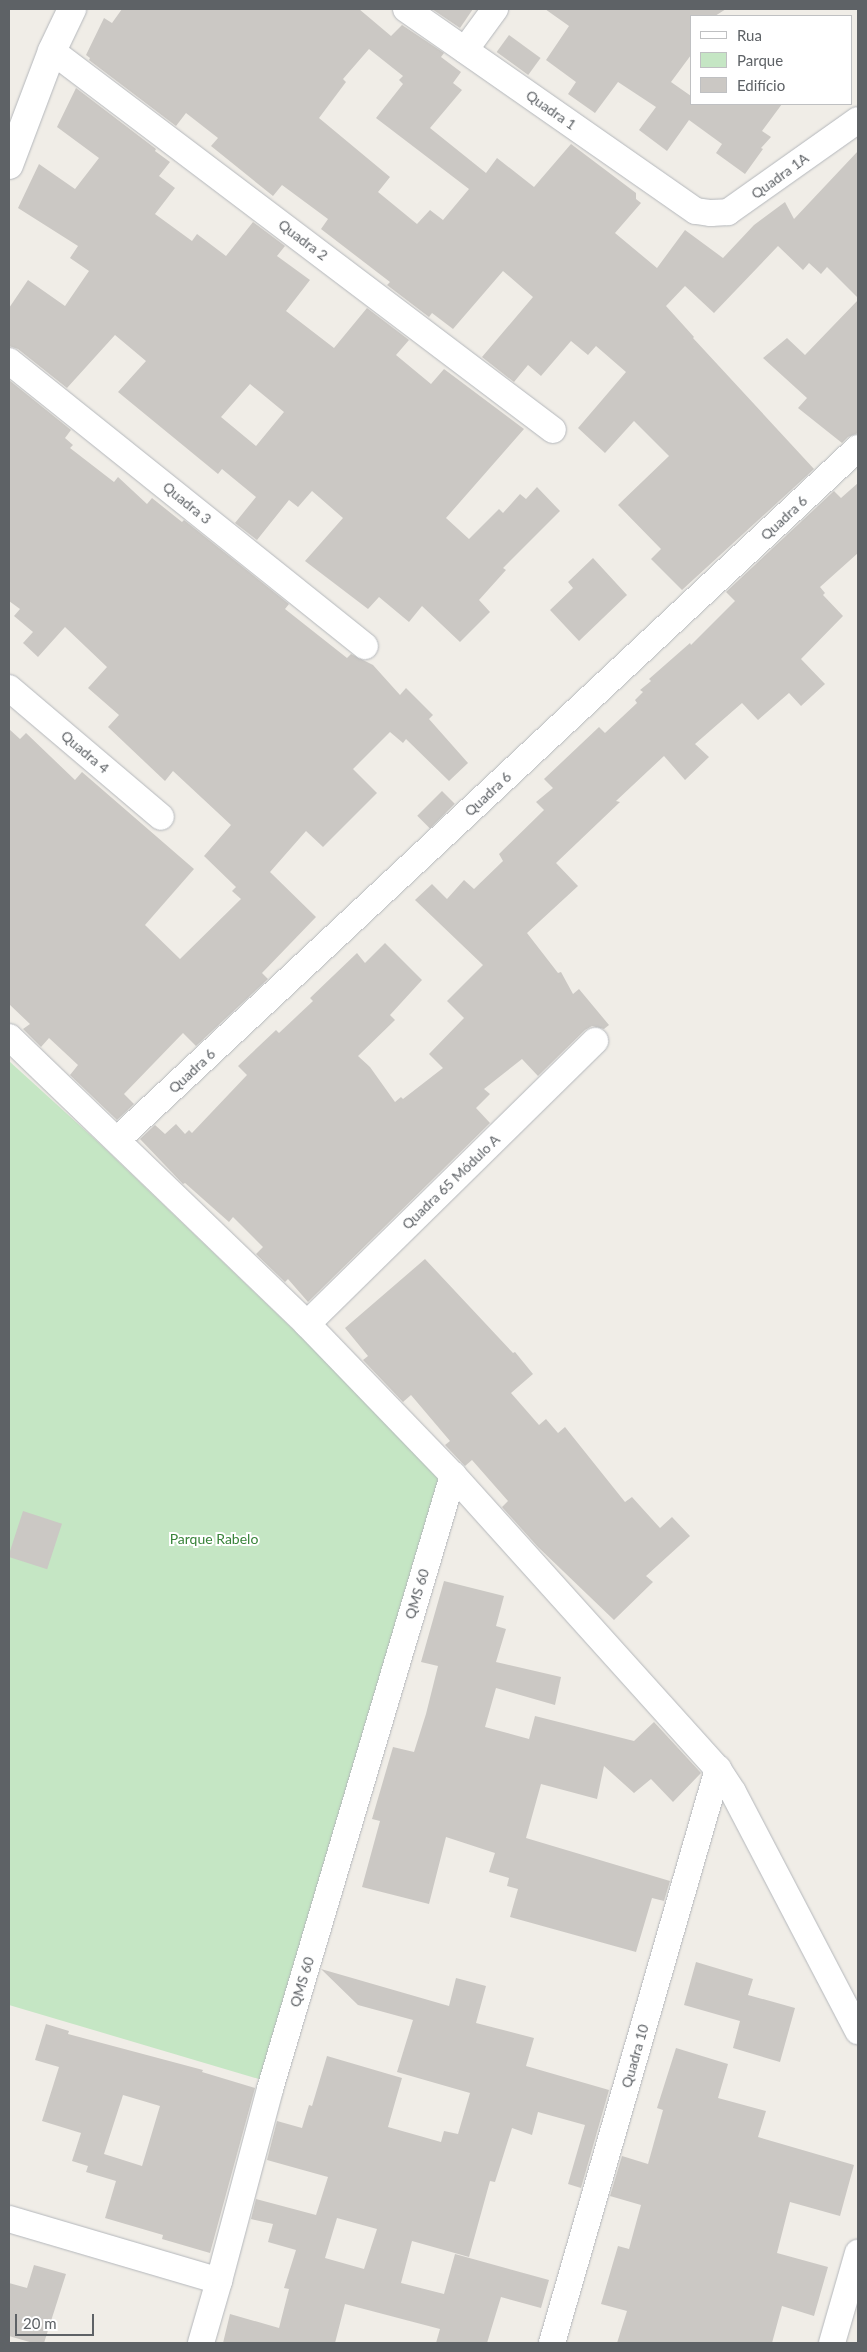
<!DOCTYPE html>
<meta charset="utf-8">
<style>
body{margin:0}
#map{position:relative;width:867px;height:2352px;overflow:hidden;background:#f0ede7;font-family:Lato,sans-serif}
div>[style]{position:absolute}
.green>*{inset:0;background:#c5e6c4}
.building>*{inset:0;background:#cbc8c4;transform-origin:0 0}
.roads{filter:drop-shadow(0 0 1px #b4b7bb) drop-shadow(0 0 1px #b4b7bb)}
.street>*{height:26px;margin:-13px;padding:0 13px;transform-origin:13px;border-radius:13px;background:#fff}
.secondary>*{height:28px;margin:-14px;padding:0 14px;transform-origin:14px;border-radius:14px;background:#fff}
span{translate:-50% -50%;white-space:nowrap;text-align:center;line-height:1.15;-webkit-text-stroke:4px #fff;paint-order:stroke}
.street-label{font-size:14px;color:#5e6266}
.park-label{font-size:14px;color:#388339}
.frame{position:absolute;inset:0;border:10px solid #5e6266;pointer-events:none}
.legend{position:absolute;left:690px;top:15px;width:162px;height:90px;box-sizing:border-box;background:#fff;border:1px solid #bfc0c2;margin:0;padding:6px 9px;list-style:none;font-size:15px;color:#5e6266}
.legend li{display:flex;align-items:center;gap:10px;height:25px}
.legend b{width:25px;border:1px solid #bfc0c2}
.scale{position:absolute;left:15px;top:2314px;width:79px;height:22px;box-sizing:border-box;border:2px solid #5e6266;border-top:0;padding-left:6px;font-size:15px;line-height:18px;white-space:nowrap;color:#5e6266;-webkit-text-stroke:4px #fff;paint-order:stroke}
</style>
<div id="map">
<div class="green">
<div style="clip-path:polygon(9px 1061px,98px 1142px,446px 1476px,269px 2082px,9px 2005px)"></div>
</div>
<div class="building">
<div style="clip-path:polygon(evenodd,122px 9px,359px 9px,391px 36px,402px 25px,444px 53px,441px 57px,461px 72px,453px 83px,462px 90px,430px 128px,486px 173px,497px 158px,534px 187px,571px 144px,636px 193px,636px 199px,641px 203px,615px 233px,657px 268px,685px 230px,723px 258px,754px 225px,785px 202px,794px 219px,858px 151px,858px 298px,827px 267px,821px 274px,809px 263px,803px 270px,778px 246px,714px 313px,685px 286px,666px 306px,694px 337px,693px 338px,814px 469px,682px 590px,651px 559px,661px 549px,618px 505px,669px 456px,634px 421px,605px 453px,578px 428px,626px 372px,596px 346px,588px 355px,571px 341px,541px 376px,528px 365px,514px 382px,482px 357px,533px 297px,503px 271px,453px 329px,432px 313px,429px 317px,387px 285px,390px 282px,321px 229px,328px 219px,282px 185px,273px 196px,211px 146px,218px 138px,186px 113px,176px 126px,89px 60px,90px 58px,86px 55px,104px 18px,112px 23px,122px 9px,369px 49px,403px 76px,399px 80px,403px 84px,376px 118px,469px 189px,443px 220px,430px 210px,417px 224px,378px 192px,390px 177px,319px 118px,346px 82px,343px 79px,369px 49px)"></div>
<div style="clip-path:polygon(432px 9px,473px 9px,460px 28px)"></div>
<div style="clip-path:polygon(545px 9px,726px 9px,715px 16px,691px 16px,691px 55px,671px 82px,691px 96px,691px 104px,782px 104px,762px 131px,771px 137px,761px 148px,763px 149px,745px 174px,716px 153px,722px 144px,689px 120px,667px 151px,639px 130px,656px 107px,618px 82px,595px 113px,568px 94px,576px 82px,546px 60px,569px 26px)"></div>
<div style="left:509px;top:35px;width:39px;height:21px;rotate:36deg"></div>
<div style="clip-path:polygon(evenodd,76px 88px,156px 149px,155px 151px,170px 162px,159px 176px,175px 188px,155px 214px,192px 241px,197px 234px,226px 256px,253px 222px,285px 246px,277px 256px,310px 280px,286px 311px,334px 348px,367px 308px,409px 340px,396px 355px,431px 384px,444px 369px,524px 429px,446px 518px,469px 539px,499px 509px,503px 513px,520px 494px,526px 499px,537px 487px,560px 511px,503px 568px,506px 570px,479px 600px,490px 612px,460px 642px,422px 606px,409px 622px,379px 597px,368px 609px,305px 561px,343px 518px,312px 491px,298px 507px,289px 500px,257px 540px,235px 523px,256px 497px,222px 469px,218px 474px,118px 392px,146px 361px,115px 335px,67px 388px,18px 349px,9px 346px,9px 308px,28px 280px,65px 306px,89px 271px,70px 258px,78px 246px,18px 208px,39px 164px,75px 189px,99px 158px,57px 127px,76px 88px,250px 384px,284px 412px,256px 446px,221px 417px,250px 384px)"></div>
<div style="clip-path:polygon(858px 300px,858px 433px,848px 437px,842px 443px,798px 408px,807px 398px,763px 358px,787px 338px,805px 355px)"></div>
<div style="clip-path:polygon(9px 380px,71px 430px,65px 438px,73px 445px,70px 448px,114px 482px,118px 477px,147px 504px,152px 498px,182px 522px,184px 520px,289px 604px,285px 609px,347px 658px,351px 654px,373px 665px,400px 695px,406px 688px,433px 715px,429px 719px,468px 763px,449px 781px,406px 739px,403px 743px,390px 732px,353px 769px,377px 793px,323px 847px,306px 831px,270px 872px,316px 917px,262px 973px,268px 979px,196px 1046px,183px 1033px,124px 1094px,134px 1104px,117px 1120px,70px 1075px,78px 1065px,49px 1038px,41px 1047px,23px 1029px,30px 1024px,9px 1004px,9px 729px,20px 739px,26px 733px,75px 780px,82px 772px,194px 869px,145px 925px,180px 959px,241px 899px,232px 891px,236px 887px,204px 856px,231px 825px,173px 771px,165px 781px,108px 727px,119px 715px,88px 688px,107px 667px,65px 627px,38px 657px,23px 643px,33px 632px,14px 616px,20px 609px,9px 601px)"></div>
<div style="clip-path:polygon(858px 483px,858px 553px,820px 587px,825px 593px,823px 595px,843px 616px,801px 659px,825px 684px,801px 706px,789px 693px,758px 720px,742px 703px,695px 744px,709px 757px,685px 780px,664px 756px,616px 801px,620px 802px,556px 863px,578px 886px,527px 933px,558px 973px,561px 972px,573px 994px,579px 989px,609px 1025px,604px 1029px,592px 1026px,585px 1030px,538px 1076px,522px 1059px,484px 1089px,490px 1094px,476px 1108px,490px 1123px,308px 1302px,288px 1279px,285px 1282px,256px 1254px,263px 1247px,233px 1217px,229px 1222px,185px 1183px,183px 1184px,140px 1139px,155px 1125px,165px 1134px,176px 1124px,185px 1134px,189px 1130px,192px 1133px,247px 1075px,238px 1066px,276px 1030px,279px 1033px,313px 1001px,310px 998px,357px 953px,365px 963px,385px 943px,422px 980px,390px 1015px,395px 1020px,358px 1056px,370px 1067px,395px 1102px,401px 1097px,403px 1099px,443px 1068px,429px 1054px,464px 1018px,447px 1001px,483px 965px,415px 900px,432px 884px,447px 899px,464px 880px,474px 889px,503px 861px,499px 854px,544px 810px,536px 802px,553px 788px,544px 779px,599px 727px,605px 733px,637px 703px,635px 700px,643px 692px,640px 690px,651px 681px,649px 679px,690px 643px,691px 645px,735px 601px,726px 592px,834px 491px,841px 498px)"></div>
<div style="clip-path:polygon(593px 558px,627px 595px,579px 641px,550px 610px,573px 588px,568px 582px)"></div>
<div style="left:442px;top:791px;width:18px;height:35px;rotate:45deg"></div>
<div style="clip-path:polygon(425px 1259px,513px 1353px,515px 1352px,533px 1374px,511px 1393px,539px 1425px,546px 1419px,558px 1433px,565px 1427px,625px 1502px,632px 1497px,660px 1528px,672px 1517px,690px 1536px,646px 1576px,653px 1582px,614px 1620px,538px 1547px,502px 1507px,508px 1501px,472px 1460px,465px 1466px,445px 1445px,450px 1441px,411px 1395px,403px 1402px,363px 1360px,368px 1356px,345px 1328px)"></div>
<div style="left:23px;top:1511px;width:41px;height:48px;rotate:18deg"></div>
<div style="clip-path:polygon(444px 1581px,504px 1596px,496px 1626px,506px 1629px,496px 1662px,561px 1677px,555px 1705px,496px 1688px,485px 1727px,529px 1739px,535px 1716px,634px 1741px,654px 1722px,701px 1773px,673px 1802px,651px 1779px,634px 1793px,604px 1766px,597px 1799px,541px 1784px,526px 1838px,670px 1881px,664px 1901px,652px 1898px,636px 1952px,510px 1917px,518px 1889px,507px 1886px,509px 1878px,489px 1872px,495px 1853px,446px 1837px,429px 1904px,362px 1887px,380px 1821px,372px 1819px,393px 1747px,414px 1752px,426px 1714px,438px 1666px,421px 1662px)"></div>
<div style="clip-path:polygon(696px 1962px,753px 1979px,748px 1995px,795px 2008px,780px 2062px,733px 2048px,740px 2021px,684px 2005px)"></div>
<div style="clip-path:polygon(evenodd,321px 1969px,449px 2006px,456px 1978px,486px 1986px,476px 2023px,534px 2038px,526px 2066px,609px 2090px,581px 2188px,568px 2184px,585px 2125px,538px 2112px,532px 2135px,512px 2128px,495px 2182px,490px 2181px,469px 2257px,412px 2241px,401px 2283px,444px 2294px,455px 2254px,549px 2280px,541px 2308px,501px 2297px,487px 2343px,436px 2343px,440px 2329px,345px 2304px,335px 2343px,223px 2343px,230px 2314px,279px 2328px,289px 2289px,284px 2288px,296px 2250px,268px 2242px,273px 2224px,251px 2219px,256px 2199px,316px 2215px,328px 2177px,267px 2160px,277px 2121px,302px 2128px,309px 2105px,312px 2106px,327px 2056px,402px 2078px,388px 2127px,441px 2142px,444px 2131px,458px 2134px,470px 2093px,397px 2072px,413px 2020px,358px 2005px,321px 1969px,337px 2218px,377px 2229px,364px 2269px,325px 2258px,337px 2218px)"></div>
<div style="clip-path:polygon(evenodd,46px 2024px,69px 2031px,68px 2034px,203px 2070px,202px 2072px,255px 2088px,210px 2253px,162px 2239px,163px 2235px,105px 2218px,116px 2181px,86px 2172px,88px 2166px,72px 2161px,81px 2133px,42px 2121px,59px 2067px,35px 2060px,46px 2024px,123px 2095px,160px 2106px,142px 2166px,104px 2154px,123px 2095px)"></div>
<div style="clip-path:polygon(676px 2048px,728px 2064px,718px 2098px,766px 2111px,758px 2137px,854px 2165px,840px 2216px,790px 2202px,777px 2253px,828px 2267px,814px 2316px,782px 2306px,772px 2343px,617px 2343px,627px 2311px,601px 2304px,618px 2246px,629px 2249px,641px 2205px,610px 2196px,622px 2156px,648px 2164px,663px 2110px,657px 2108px)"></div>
<div style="clip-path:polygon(34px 2265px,66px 2274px,44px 2343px,33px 2343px,9px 2336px,9px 2283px,27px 2288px)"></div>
</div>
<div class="roads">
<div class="street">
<div style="left:406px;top:9px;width:353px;rotate:34.9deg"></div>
<div style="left:696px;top:211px;width:15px;rotate:8deg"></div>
<div style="left:711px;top:213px;width:17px;rotate:-3deg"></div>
<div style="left:728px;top:212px;width:159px;rotate:-35.3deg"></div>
<div style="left:465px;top:50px;width:51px;rotate:-53.8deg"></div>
<div style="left:52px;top:51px;width:628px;rotate:37.11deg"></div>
<div style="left:9px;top:361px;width:456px;rotate:38.7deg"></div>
<div style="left:9px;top:688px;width:199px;rotate:40.3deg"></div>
<div style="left:9px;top:1037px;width:414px;rotate:43.9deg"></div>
<div style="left:307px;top:1324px;width:210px;rotate:46deg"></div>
<div style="left:453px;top:1475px;width:396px;rotate:48deg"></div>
<div style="left:718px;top:1769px;width:27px;rotate:57deg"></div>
<div style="left:733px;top:1792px;width:270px;rotate:62.4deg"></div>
<div style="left:117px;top:1140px;width:1014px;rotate:-43.04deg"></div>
<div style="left:307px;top:1324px;width:404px;rotate:-44.5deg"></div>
<div style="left:9px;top:2219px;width:219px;rotate:16.4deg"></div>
<div style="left:219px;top:2281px;width:199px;rotate:-75.1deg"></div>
<div style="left:270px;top:2089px;width:641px;rotate:-73.4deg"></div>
<div style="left:201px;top:2343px;width:65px;rotate:-73.8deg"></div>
<div style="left:552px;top:2343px;width:598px;rotate:-73.87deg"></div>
<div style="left:832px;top:2343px;width:94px;rotate:-73.9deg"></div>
</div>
<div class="secondary">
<div style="left:9px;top:165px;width:122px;rotate:-69.3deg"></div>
<div style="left:52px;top:51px;width:47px;rotate:-64.5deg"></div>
</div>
</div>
<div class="street-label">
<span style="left:551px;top:110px;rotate:35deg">Quadra 1</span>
<span style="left:780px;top:176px;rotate:-36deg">Quadra 1A</span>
<span style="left:303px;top:240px;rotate:37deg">Quadra 2</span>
<span style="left:187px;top:503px;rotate:39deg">Quadra 3</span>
<span style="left:784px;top:518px;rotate:-43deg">Quadra 6</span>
<span style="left:85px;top:752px;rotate:40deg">Quadra 4</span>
<span style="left:488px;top:794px;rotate:-43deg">Quadra 6</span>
<span style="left:192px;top:1071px;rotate:-43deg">Quadra 6</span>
<span style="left:451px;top:1182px;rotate:-44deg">Quadra 65 Módulo A</span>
<span style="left:417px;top:1594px;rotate:-73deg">QMS 60</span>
<span style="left:302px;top:1982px;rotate:-73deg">QMS 60</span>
<span style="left:635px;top:2056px;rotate:-74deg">Quadra 10</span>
</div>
<div class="park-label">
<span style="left:214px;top:1539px">Parque Rabelo</span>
</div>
<div class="frame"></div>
<ul class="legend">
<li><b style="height:6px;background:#fff"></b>Rua</li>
<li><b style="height:14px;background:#c5e6c4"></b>Parque</li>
<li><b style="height:14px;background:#cbc8c4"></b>Edifício</li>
</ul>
<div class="scale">20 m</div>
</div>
